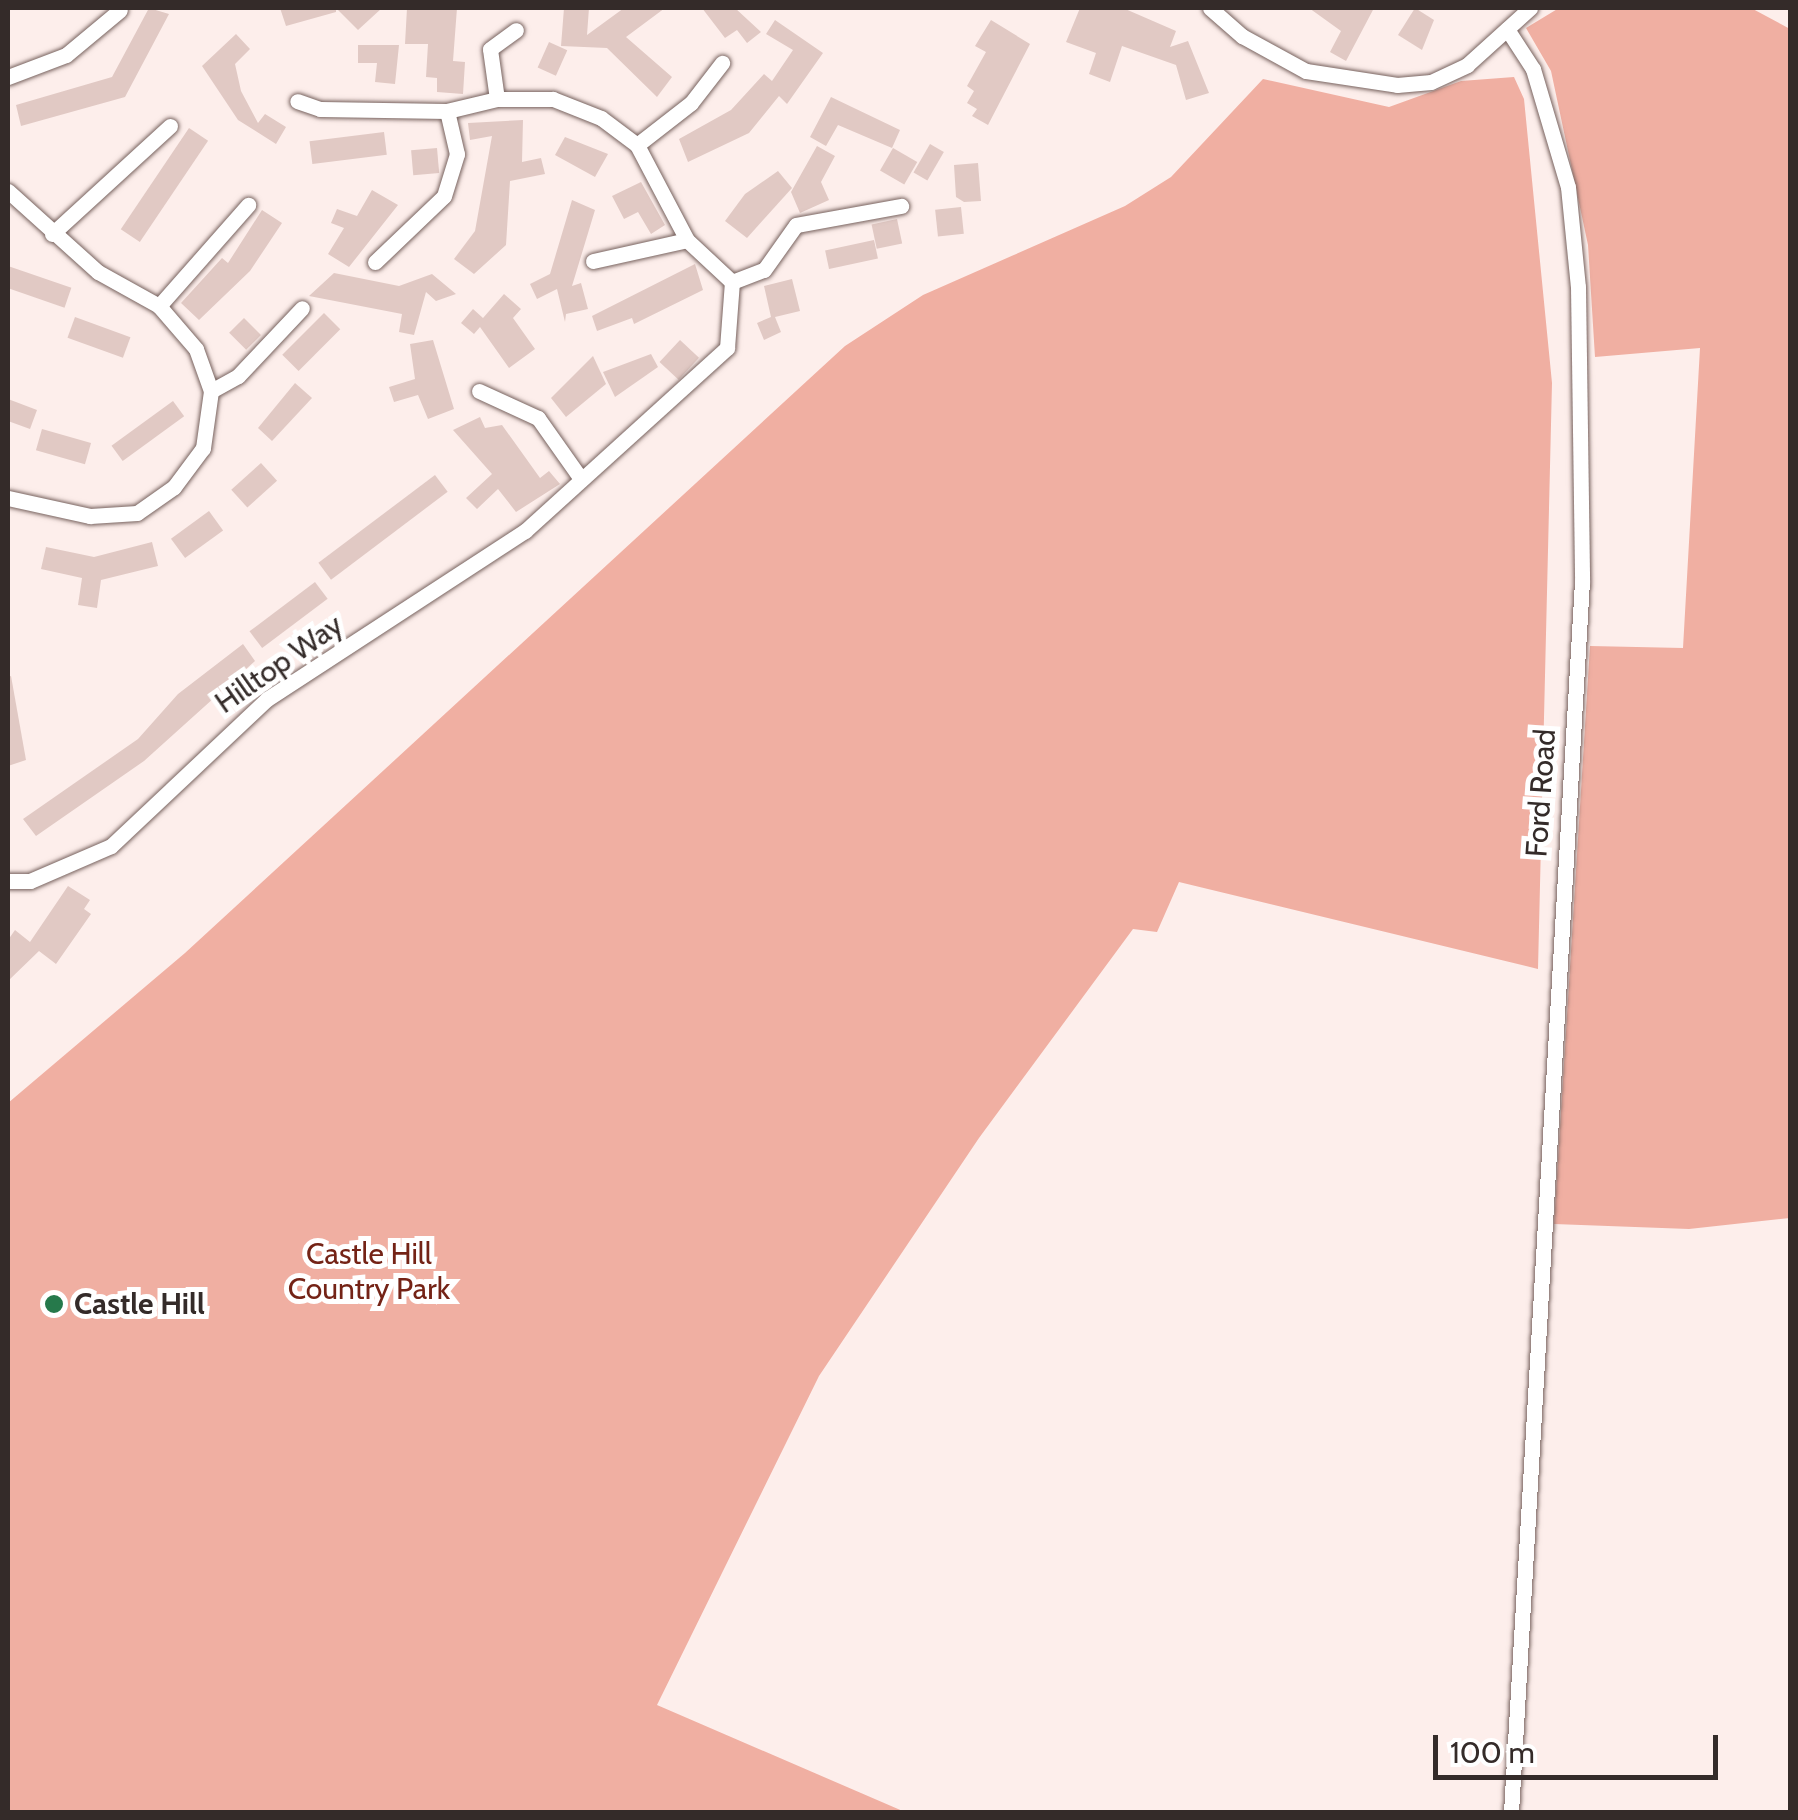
<!DOCTYPE html>
<style>
body{margin:0}
#map{position:relative;width:1798px;height:1820px;overflow:hidden;background:#fdeeeb;font-family:Cabin,sans-serif}
div>[style]{position:absolute}
.green>*{inset:0;background:#f0afa2}
.building>*{inset:0;background:#e1c9c4;transform-origin:0 0}
.roads{filter:drop-shadow(0 0 2px #77625e) drop-shadow(0 0 2px #77625e)}
.street>*{height:15px;margin:-7.5px;padding:0 7.5px;transform-origin:7.5px;border-radius:7.5px;background:#fff}
.dots>*{width:28px;height:28px;translate:-50% -50%;box-sizing:border-box;border:5px solid #fff;border-radius:50%}
span{translate:-50% -50%;white-space:nowrap;text-align:center;line-height:1.15;-webkit-text-stroke:10px #fff;paint-order:stroke}
.street-label{font-size:30px;color:#342b29}
.park-label{font-size:30px;color:#742316}
.poi-label{font-size:30px;color:#342b29;font-weight:700}
.left{translate:0 -50%;text-align:left}
.frame{position:absolute;inset:0;border:10px solid #342b29;pointer-events:none}
.scale{position:absolute;left:1433px;top:1735px;width:285px;height:45px;box-sizing:border-box;border:5px solid #342b29;border-top:0;padding-left:12px;font-size:30px;line-height:35px;white-space:nowrap;color:#342b29;-webkit-text-stroke:8px #fff;paint-order:stroke}
</style>
<div id="map">
<div class="green">
<div style="clip-path:polygon(1559px 8px,1751px 8px,1790px 29px,1790px 1218px,1689px 1229px,1554px 1224px,1590px 646px,1683px 648px,1700px 348px,1595px 357px,1588px 245px,1551px 71px,1526px 28px)"></div>
<div style="clip-path:polygon(1514px 77px,1524px 99px,1552px 383px,1538px 969px,1179px 882px,1157px 932px,1133px 929px,979px 1138px,819px 1376px,657px 1705px,905px 1812px,8px 1812px,8px 1103px,185px 953px,845px 346px,923px 295px,1125px 206px,1171px 177px,1263px 79px,1389px 107px,1461px 81px)"></div>
</div>
<div class="building">
<div style="clip-path:polygon(149px 8px,169px 14px,125px 97px,21px 126px,16px 105px,112px 77px)"></div>
<div style="clip-path:polygon(280px 8px,336px 8px,336px 12px,286px 26px)"></div>
<div style="clip-path:polygon(336px 8px,382px 8px,358px 30px)"></div>
<div style="clip-path:polygon(407px 8px,457px 8px,453px 61px,465px 62px,463px 94px,437px 92px,437px 78px,426px 77px,428px 44px,405px 44px)"></div>
<div style="clip-path:polygon(564px 8px,589px 8px,587px 35px,624px 8px,665px 8px,626px 37px,672px 77px,657px 97px,607px 48px,561px 46px)"></div>
<div style="clip-path:polygon(702px 8px,735px 8px,761px 32px,747px 43px,737px 30px,725px 38px)"></div>
<div style="clip-path:polygon(1080px 8px,1123px 8px,1176px 31px,1170px 47px,1188px 41px,1209px 93px,1186px 100px,1176px 65px,1122px 46px,1110px 82px,1089px 74px,1096px 53px,1066px 42px)"></div>
<div style="clip-path:polygon(1309px 8px,1374px 8px,1346px 61px,1330px 52px,1341px 31px)"></div>
<div style="clip-path:polygon(1415px 8px,1434px 20px,1422px 50px,1398px 35px)"></div>
<div style="clip-path:polygon(775px 20px,823px 53px,787px 104px,779px 96px,749px 133px,688px 162px,679px 139px,731px 110px,764px 74px,772px 81px,793px 50px,766px 34px)"></div>
<div style="clip-path:polygon(991px 20px,1030px 44px,988px 125px,972px 116px,977px 109px,967px 103px,974px 91px,967px 86px,986px 52px,975px 46px)"></div>
<div style="clip-path:polygon(236px 34px,250px 49px,235px 64px,241px 91px,258px 123px,265px 114px,286px 127px,276px 144px,238px 120px,202px 66px)"></div>
<div style="left:549px;top:42px;width:20px;height:28px;rotate:24deg"></div>
<div style="clip-path:polygon(358px 45px,399px 45px,395px 84px,375px 82px,377px 63px,358px 63px)"></div>
<div style="clip-path:polygon(831px 97px,900px 130px,892px 148px,838px 125px,826px 146px,810px 137px)"></div>
<div style="clip-path:polygon(523px 120px,522px 162px,541px 158px,545px 174px,510px 181px,506px 245px,474px 274px,454px 259px,475px 231px,492px 136px,470px 140px,468px 123px)"></div>
<div style="left:189px;top:128px;width:23px;height:122px;rotate:34deg"></div>
<div style="left:384px;top:132px;width:23px;height:75px;rotate:83deg"></div>
<div style="clip-path:polygon(565px 137px,608px 154px,595px 177px,555px 155px)"></div>
<div style="left:930px;top:144px;width:16px;height:33px;rotate:30deg"></div>
<div style="clip-path:polygon(817px 146px,835px 156px,821px 182px,829px 200px,800px 213px,791px 192px)"></div>
<div style="left:437px;top:148px;width:25px;height:26px;rotate:85deg"></div>
<div style="left:893px;top:148px;width:28px;height:26px;rotate:30deg"></div>
<div style="clip-path:polygon(978px 163px,981px 201px,964px 202px,956px 197px,954px 165px)"></div>
<div style="clip-path:polygon(778px 171px,792px 188px,747px 238px,725px 221px,745px 194px)"></div>
<div style="clip-path:polygon(641px 182px,665px 225px,651px 234px,638px 212px,624px 219px,612px 196px)"></div>
<div style="clip-path:polygon(372px 190px,398px 205px,349px 267px,328px 254px,344px 228px,331px 223px,337px 209px,357px 216px)"></div>
<div style="clip-path:polygon(572px 200px,595px 210px,572px 286px,581px 283px,588px 309px,566px 314px,565px 322px,557px 289px,537px 299px,530px 284px,550px 274px)"></div>
<div style="left:961px;top:207px;width:27px;height:26px;rotate:84deg"></div>
<div style="clip-path:polygon(262px 210px,282px 223px,250px 271px,199px 320px,181px 303px,222px 258px,228px 263px)"></div>
<div style="left:897px;top:219px;width:25px;height:26px;rotate:78deg"></div>
<div style="left:874px;top:240px;width:19px;height:50px;rotate:78deg"></div>
<div style="clip-path:polygon(695px 264px,703px 290px,634px 324px,632px 318px,597px 331px,592px 316px)"></div>
<div style="left:8px;top:266px;width:67px;height:21px;rotate:19deg"></div>
<div style="clip-path:polygon(334px 273px,399px 286px,432px 274px,456px 294px,436px 301px,426px 292px,414px 335px,399px 332px,402px 314px,309px 296px)"></div>
<div style="clip-path:polygon(792px 279px,800px 311px,775px 317px,781px 332px,764px 340px,757px 323px,771px 317px,764px 286px)"></div>
<div style="clip-path:polygon(504px 294px,521px 309px,513px 318px,535px 349px,509px 368px,480px 327px,474px 334px,461px 323px,473px 309px,483px 318px)"></div>
<div style="left:324px;top:313px;width:23px;height:59px;rotate:45deg"></div>
<div style="left:75px;top:317px;width:59px;height:22px;rotate:20deg"></div>
<div style="left:244px;top:318px;width:24px;height:21px;rotate:45deg"></div>
<div style="clip-path:polygon(433px 340px,454px 409px,428px 419px,418px 395px,394px 402px,389px 387px,415px 379px,410px 344px)"></div>
<div style="left:680px;top:340px;width:26px;height:30px;rotate:43deg"></div>
<div style="clip-path:polygon(651px 354px,658px 367px,615px 397px,603px 372px)"></div>
<div style="clip-path:polygon(593px 356px,606px 384px,566px 417px,551px 398px)"></div>
<div style="clip-path:polygon(295px 383px,312px 398px,272px 441px,258px 428px)"></div>
<div style="clip-path:polygon(8px 399px,37px 410px,30px 429px,8px 421px)"></div>
<div style="left:173px;top:401px;width:19px;height:76px;rotate:54deg"></div>
<div style="clip-path:polygon(480px 417px,485px 428px,502px 425px,540px 478px,549px 471px,560px 484px,516px 512px,498px 489px,477px 509px,466px 498px,492px 474px,453px 430px)"></div>
<div style="left:42px;top:429px;width:51px;height:22px;rotate:16deg"></div>
<div style="left:261px;top:463px;width:24px;height:40px;rotate:48deg"></div>
<div style="left:435px;top:475px;width:21px;height:146px;rotate:53deg"></div>
<div style="left:209px;top:511px;width:24px;height:47px;rotate:54deg"></div>
<div style="clip-path:polygon(152px 542px,158px 566px,101px 580px,97px 608px,78px 605px,82px 578px,41px 569px,46px 547px,94px 557px)"></div>
<div style="left:315px;top:582px;width:21px;height:82px;rotate:53deg"></div>
<div style="clip-path:polygon(243px 644px,255px 661px,144px 761px,36px 836px,23px 819px,138px 739px,178px 694px)"></div>
<div style="clip-path:polygon(11px 676px,26px 760px,8px 766px,8px 677px)"></div>
<div style="clip-path:polygon(68px 886px,90px 900px,84px 909px,91px 914px,56px 964px,39px 951px,8px 981px,8px 940px,15px 930px,30px 942px)"></div>
</div>
<div class="roads">
<div class="street">
<div style="left:1210px;top:8px;width:43px;rotate:41.2deg"></div>
<div style="left:1242px;top:36px;width:73px;rotate:28.7deg"></div>
<div style="left:1306px;top:71px;width:92px;rotate:8.7deg"></div>
<div style="left:1397px;top:85px;width:34px;rotate:-5deg"></div>
<div style="left:1431px;top:82px;width:40px;rotate:-25deg"></div>
<div style="left:1467px;top:65px;width:85px;rotate:-42.1deg"></div>
<div style="left:1507px;top:29px;width:48px;rotate:57deg"></div>
<div style="left:1533px;top:69px;width:123px;rotate:73.5deg"></div>
<div style="left:1568px;top:187px;width:100px;rotate:84.3deg"></div>
<div style="left:1578px;top:287px;width:294px;rotate:89.2deg"></div>
<div style="left:1582px;top:581px;width:1233px;rotate:93.3deg"></div>
<div style="left:8px;top:77px;width:62px;rotate:-20.8deg"></div>
<div style="left:66px;top:55px;width:70px;rotate:-39.8deg"></div>
<div style="left:497px;top:99px;width:50px;rotate:-98deg"></div>
<div style="left:490px;top:49px;width:32px;rotate:-36deg"></div>
<div style="left:637px;top:145px;width:68px;rotate:-37.9deg"></div>
<div style="left:691px;top:103px;width:51px;rotate:-52.2deg"></div>
<div style="left:8px;top:191px;width:121px;rotate:42deg"></div>
<div style="left:98px;top:272px;width:70px;rotate:29.1deg"></div>
<div style="left:159px;top:306px;width:57px;rotate:49.3deg"></div>
<div style="left:196px;top:349px;width:45px;rotate:70.3deg"></div>
<div style="left:211px;top:391px;width:58px;rotate:98deg"></div>
<div style="left:203px;top:448px;width:49px;rotate:126.6deg"></div>
<div style="left:174px;top:487px;width:45px;rotate:144.9deg"></div>
<div style="left:137px;top:513px;width:47px;rotate:176.3deg"></div>
<div style="left:90px;top:516px;width:84px;rotate:-167.6deg"></div>
<div style="left:52px;top:234px;width:160px;rotate:-42.5deg"></div>
<div style="left:593px;top:261px;width:96px;rotate:-12.6deg"></div>
<div style="left:375px;top:262px;width:95px;rotate:-43.7deg"></div>
<div style="left:444px;top:196px;width:44px;rotate:-72.8deg"></div>
<div style="left:457px;top:154px;width:44px;rotate:-103.1deg"></div>
<div style="left:732px;top:282px;width:34px;rotate:-21deg"></div>
<div style="left:764px;top:270px;width:55px;rotate:-54.6deg"></div>
<div style="left:796px;top:225px;width:107px;rotate:-10.3deg"></div>
<div style="left:159px;top:306px;width:135px;rotate:-48.6deg"></div>
<div style="left:211px;top:391px;width:31px;rotate:-29deg"></div>
<div style="left:238px;top:376px;width:93px;rotate:-46.7deg"></div>
<div style="left:479px;top:391px;width:65px;rotate:24.6deg"></div>
<div style="left:538px;top:418px;width:75px;rotate:54.8deg"></div>
<div style="left:8px;top:881px;width:22px"></div>
<div style="left:30px;top:881px;width:88px;rotate:-23.4deg"></div>
<div style="left:111px;top:846px;width:214px;rotate:-43.3deg"></div>
<div style="left:267px;top:699px;width:308px;rotate:-33.1deg"></div>
<div style="left:525px;top:531px;width:273px;rotate:-42.2deg"></div>
<div style="left:727px;top:348px;width:66px;rotate:-85.7deg"></div>
<div style="left:732px;top:282px;width:62px;rotate:-137deg"></div>
<div style="left:687px;top:240px;width:107px;rotate:-117.8deg"></div>
<div style="left:637px;top:145px;width:45px;rotate:-143.1deg"></div>
<div style="left:601px;top:118px;width:52px;rotate:-158.4deg"></div>
<div style="left:553px;top:99px;width:56px;rotate:180deg"></div>
<div style="left:497px;top:99px;width:51px;rotate:166.5deg"></div>
<div style="left:447px;top:111px;width:127px;rotate:-179.1deg"></div>
<div style="left:320px;top:109px;width:24px;rotate:-161deg"></div>
</div>
</div>
<div class="dots">
<div style="left:54px;top:1304px;background:#26794b"></div>
</div>
<div class="street-label">
<span style="left:279px;top:664px;rotate:-35deg">Hilltop Way</span>
<span style="left:1541px;top:793px;rotate:-86deg">Ford Road</span>
</div>
<div class="park-label">
<span style="left:369px;top:1271px">Castle Hill<br>Country Park</span>
</div>
<div class="poi-label">
<span class="left" style="left:74px;top:1304px">Castle Hill</span>
</div>
<div class="frame"></div>
<div class="scale">100 m</div>
</div>
